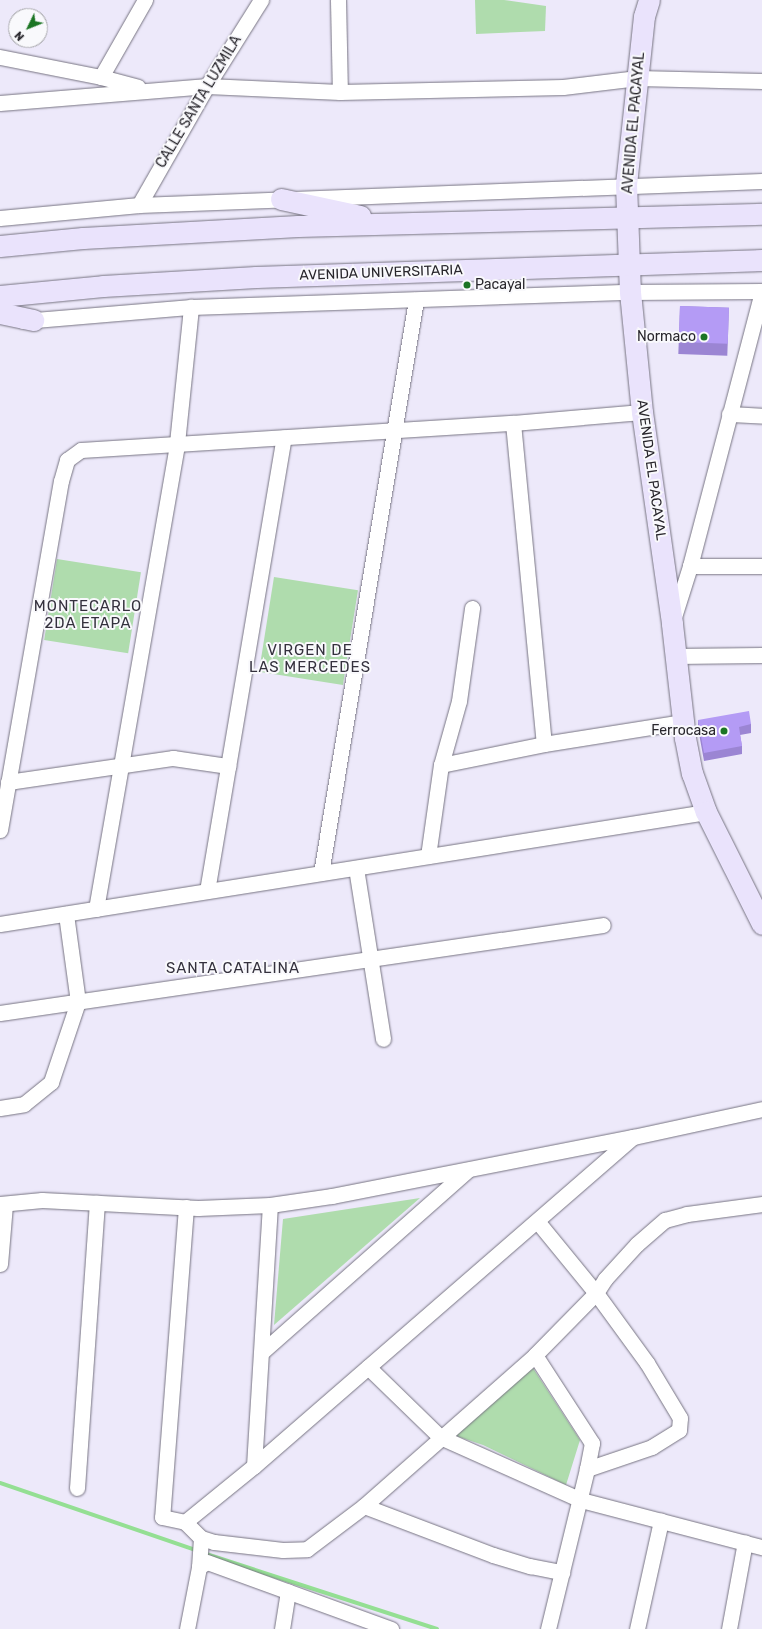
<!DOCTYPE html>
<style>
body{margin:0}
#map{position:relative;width:762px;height:1629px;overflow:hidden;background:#ede9fa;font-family:Rubik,sans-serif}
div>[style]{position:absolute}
.green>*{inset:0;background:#afdcad;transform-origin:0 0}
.stream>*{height:4px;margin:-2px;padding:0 2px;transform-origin:2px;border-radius:2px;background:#94df93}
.roads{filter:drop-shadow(0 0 1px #777482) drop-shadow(0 0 1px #777482)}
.street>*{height:15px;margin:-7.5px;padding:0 7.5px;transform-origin:7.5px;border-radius:7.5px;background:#fff}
.secondary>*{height:21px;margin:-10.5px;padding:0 10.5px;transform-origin:10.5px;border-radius:10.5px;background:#eae3fc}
.wall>*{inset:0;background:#9b85d3;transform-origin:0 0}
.building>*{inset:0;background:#b49bf5;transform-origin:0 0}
.dots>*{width:11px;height:11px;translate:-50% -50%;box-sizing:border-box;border:2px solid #f9f9fc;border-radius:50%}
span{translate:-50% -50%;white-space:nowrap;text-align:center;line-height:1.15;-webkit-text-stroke:4px #f9f9fc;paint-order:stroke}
.street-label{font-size:14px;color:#28262c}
.poi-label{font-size:14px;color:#28262c}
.left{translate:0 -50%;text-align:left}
.right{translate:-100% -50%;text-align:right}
.neighbourhood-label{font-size:15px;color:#34313d;letter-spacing:1px}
.north{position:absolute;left:8px;top:8px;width:40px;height:40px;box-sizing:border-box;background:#f9f9fc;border:1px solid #a5a5a9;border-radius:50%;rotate:227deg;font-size:11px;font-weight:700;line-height:16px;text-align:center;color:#28262c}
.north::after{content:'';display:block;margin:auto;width:14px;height:18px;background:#1b7523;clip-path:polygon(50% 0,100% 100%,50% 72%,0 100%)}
</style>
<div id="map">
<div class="green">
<div style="clip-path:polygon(475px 0,504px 0,546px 6px,545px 31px,476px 34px)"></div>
<div style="left:57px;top:559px;width:85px;height:82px;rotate:9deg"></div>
<div style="left:274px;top:577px;width:85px;height:96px;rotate:9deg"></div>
<div style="clip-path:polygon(420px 1198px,274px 1325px,283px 1219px)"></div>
<div style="clip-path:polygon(531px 1365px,580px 1440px,566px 1485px,483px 1445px,453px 1435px)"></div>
</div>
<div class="stream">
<div style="left:0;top:1483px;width:207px;rotate:18.9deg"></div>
<div style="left:203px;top:1553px;width:246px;rotate:18deg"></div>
</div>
<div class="roads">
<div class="street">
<div style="left:338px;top:0;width:92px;rotate:88.8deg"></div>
<div style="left:0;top:57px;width:103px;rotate:11.2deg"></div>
<div style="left:101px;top:77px;width:38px;rotate:15deg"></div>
<div style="left:101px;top:77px;width:89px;rotate:-60.3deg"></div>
<div style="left:0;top:103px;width:208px;rotate:-4.7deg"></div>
<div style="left:207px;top:86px;width:133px;rotate:2.6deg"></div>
<div style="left:340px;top:92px;width:223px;rotate:-1.3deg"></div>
<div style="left:563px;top:87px;width:75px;rotate:-6.9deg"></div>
<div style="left:637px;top:78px;width:125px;rotate:1.4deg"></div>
<div style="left:139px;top:205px;width:137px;rotate:-60.3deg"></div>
<div style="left:207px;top:86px;width:102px;rotate:-57.9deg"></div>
<div style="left:0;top:218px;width:140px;rotate:-5.3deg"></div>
<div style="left:139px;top:205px;width:623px;rotate:-2.21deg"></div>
<div style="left:23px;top:321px;width:169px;rotate:-4.8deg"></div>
<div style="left:191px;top:307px;width:439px;rotate:-2deg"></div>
<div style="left:630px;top:292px;width:132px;rotate:-0.4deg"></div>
<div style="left:729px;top:414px;width:33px;rotate:3deg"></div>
<div style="left:513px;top:423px;width:322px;rotate:84.5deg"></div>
<div style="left:690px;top:566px;width:72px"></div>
<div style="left:673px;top:620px;width:57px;rotate:-72.5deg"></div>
<div style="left:690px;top:566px;width:284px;rotate:-75.3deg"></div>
<div style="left:675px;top:656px;width:87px;rotate:-0.7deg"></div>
<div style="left:441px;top:765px;width:105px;rotate:-11.5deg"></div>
<div style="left:544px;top:744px;width:141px;rotate:-9deg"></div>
<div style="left:8px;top:782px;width:167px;rotate:-8.3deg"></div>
<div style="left:173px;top:758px;width:56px;rotate:8.3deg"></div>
<div style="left:0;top:830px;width:354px;rotate:-80.1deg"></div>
<div style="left:61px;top:481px;width:22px;rotate:-74deg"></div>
<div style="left:67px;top:460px;width:17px;rotate:-36deg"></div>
<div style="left:81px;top:450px;width:433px;rotate:-3.6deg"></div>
<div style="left:513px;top:423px;width:129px;rotate:-4.9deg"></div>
<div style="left:428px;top:856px;width:92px;rotate:-81.9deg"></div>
<div style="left:441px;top:765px;width:66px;rotate:-74.3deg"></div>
<div style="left:459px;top:701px;width:94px;rotate:-82deg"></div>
<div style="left:356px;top:868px;width:173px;rotate:81deg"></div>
<div style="left:321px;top:873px;width:581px;rotate:-80.59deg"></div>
<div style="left:207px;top:891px;width:460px;rotate:-80.4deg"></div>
<div style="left:96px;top:909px;width:473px;rotate:-80.1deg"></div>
<div style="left:177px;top:443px;width:137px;rotate:-84.1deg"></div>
<div style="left:0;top:924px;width:715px;rotate:-9.01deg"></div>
<div style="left:0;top:1013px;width:609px;rotate:-8.3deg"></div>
<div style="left:0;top:1108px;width:24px;rotate:-9deg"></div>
<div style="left:24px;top:1104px;width:35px;rotate:-39deg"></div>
<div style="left:51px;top:1082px;width:84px;rotate:-71.4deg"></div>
<div style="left:78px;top:1002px;width:89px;rotate:-97.8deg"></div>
<div style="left:0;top:1204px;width:42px;rotate:-5.4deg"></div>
<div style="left:42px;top:1200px;width:156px;rotate:2.9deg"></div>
<div style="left:198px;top:1208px;width:72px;rotate:-2.4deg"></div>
<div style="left:270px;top:1205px;width:63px;rotate:-8.3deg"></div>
<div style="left:332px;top:1196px;width:307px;rotate:-11.1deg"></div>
<div style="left:633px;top:1137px;width:132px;rotate:-12.2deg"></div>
<div style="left:186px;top:1207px;width:311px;rotate:94.4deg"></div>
<div style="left:162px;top:1517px;width:24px;rotate:12deg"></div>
<div style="left:185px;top:1522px;width:89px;rotate:-39.1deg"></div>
<div style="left:254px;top:1466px;width:502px;rotate:-40.96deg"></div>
<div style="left:537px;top:1221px;width:93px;rotate:50.7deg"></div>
<div style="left:596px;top:1293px;width:87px;rotate:53.9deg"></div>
<div style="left:647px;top:1363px;width:64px;rotate:59deg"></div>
<div style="left:680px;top:1418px;width:12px;rotate:95deg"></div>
<div style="left:679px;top:1430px;width:32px;rotate:148deg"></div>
<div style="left:652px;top:1447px;width:69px;rotate:161.3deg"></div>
<div style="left:587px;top:1469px;width:165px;rotate:103.7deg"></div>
<div style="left:0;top:1264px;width:60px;rotate:-85.2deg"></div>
<div style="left:262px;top:1352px;width:275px;rotate:-41.5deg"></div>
<div style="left:535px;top:1355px;width:105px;rotate:57.1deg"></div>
<div style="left:592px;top:1443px;width:26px;rotate:101deg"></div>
<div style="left:368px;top:1367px;width:100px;rotate:44.2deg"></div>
<div style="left:440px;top:1437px;width:154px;rotate:24.1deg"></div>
<div style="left:581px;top:1500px;width:187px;rotate:14.6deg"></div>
<div style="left:254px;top:1466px;width:261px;rotate:-86.5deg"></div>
<div style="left:77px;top:1488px;width:286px;rotate:-86deg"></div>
<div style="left:364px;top:1506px;width:138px;rotate:20.8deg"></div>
<div style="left:493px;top:1555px;width:39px;rotate:17deg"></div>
<div style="left:530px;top:1566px;width:33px;rotate:11deg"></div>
<div style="left:185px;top:1522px;width:23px;rotate:45deg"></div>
<div style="left:201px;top:1538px;width:14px;rotate:17deg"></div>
<div style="left:214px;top:1542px;width:69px;rotate:6.6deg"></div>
<div style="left:283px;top:1550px;width:24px;rotate:-2deg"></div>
<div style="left:307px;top:1549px;width:71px;rotate:-37deg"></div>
<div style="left:364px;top:1506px;width:228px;rotate:-41.4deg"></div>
<div style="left:535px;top:1355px;width:87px;rotate:-45.5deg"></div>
<div style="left:596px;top:1293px;width:17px;rotate:-57deg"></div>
<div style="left:605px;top:1279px;width:47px;rotate:-47.6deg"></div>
<div style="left:637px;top:1244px;width:37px;rotate:-41deg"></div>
<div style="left:665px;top:1220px;width:23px;rotate:-15deg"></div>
<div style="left:687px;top:1214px;width:76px;rotate:-7.6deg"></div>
<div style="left:199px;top:1567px;width:29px;rotate:-86deg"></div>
<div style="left:187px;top:1629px;width:63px;rotate:-79deg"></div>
<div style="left:199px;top:1567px;width:9px;rotate:-32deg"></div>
<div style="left:207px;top:1562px;width:196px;rotate:20deg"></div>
<div style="left:282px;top:1629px;width:38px;rotate:-81deg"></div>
<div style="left:637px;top:1629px;width:111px;rotate:-77.5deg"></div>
<div style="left:729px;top:1629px;width:88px;rotate:-79.6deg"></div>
</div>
<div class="secondary">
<div style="left:649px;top:0;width:17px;rotate:107deg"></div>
<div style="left:644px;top:16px;width:169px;rotate:96.1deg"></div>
<div style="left:626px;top:184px;width:108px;rotate:87.9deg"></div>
<div style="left:630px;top:292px;width:121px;rotate:84.3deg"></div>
<div style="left:642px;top:412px;width:214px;rotate:81.9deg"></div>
<div style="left:672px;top:624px;width:115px;rotate:83.5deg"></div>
<div style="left:685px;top:738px;width:36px;rotate:79deg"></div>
<div style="left:692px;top:773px;width:41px;rotate:70.3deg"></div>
<div style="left:706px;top:812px;width:125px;rotate:63.4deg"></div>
<div style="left:281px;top:199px;width:81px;rotate:12.1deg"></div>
<div style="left:0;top:246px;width:83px;rotate:-5.5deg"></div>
<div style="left:83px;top:238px;width:215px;rotate:-3.2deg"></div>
<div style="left:298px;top:226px;width:464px;rotate:-1.5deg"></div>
<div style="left:0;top:296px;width:103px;rotate:-5.5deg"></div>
<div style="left:103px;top:286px;width:153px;rotate:-3.4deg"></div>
<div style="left:256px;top:277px;width:506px;rotate:-1.92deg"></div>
<div style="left:0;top:313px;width:34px;rotate:12deg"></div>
</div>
</div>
<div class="wall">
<div style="left:680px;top:306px;width:49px;height:48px;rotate:2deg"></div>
<div style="clip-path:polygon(698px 720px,751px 724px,751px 733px,740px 735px,742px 746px,742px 754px,704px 761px,698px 728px)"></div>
</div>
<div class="building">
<div style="left:680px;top:306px;width:49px;height:36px;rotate:2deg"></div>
<div style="clip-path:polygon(749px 711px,751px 724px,739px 727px,742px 746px,704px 753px,698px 720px)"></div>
</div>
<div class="dots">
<div style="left:467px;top:285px;background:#1b7523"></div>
<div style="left:704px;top:337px;background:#1b7523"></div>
<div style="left:724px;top:731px;background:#1b7523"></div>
</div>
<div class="street-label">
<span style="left:199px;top:102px;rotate:-59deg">CALLE SANTA LUZMILA</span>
<span style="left:634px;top:123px;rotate:-85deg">AVENIDA EL PACAYAL</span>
<span style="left:381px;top:273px;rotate:-2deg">AVENIDA UNIVERSITARIA</span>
<span style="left:651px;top:470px;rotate:82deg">AVENIDA EL PACAYAL</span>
</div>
<div class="poi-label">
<span class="left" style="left:475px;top:285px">Pacayal</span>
<span class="right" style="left:696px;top:337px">Normaco</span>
<span class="right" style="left:716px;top:731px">Ferrocasa</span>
</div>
<div class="neighbourhood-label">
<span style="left:88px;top:615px">MONTECARLO<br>2DA ETAPA</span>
<span style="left:310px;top:659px">VIRGEN DE<br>LAS MERCEDES</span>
<span style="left:233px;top:969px">SANTA CATALINA</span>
</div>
<div class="north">N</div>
</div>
